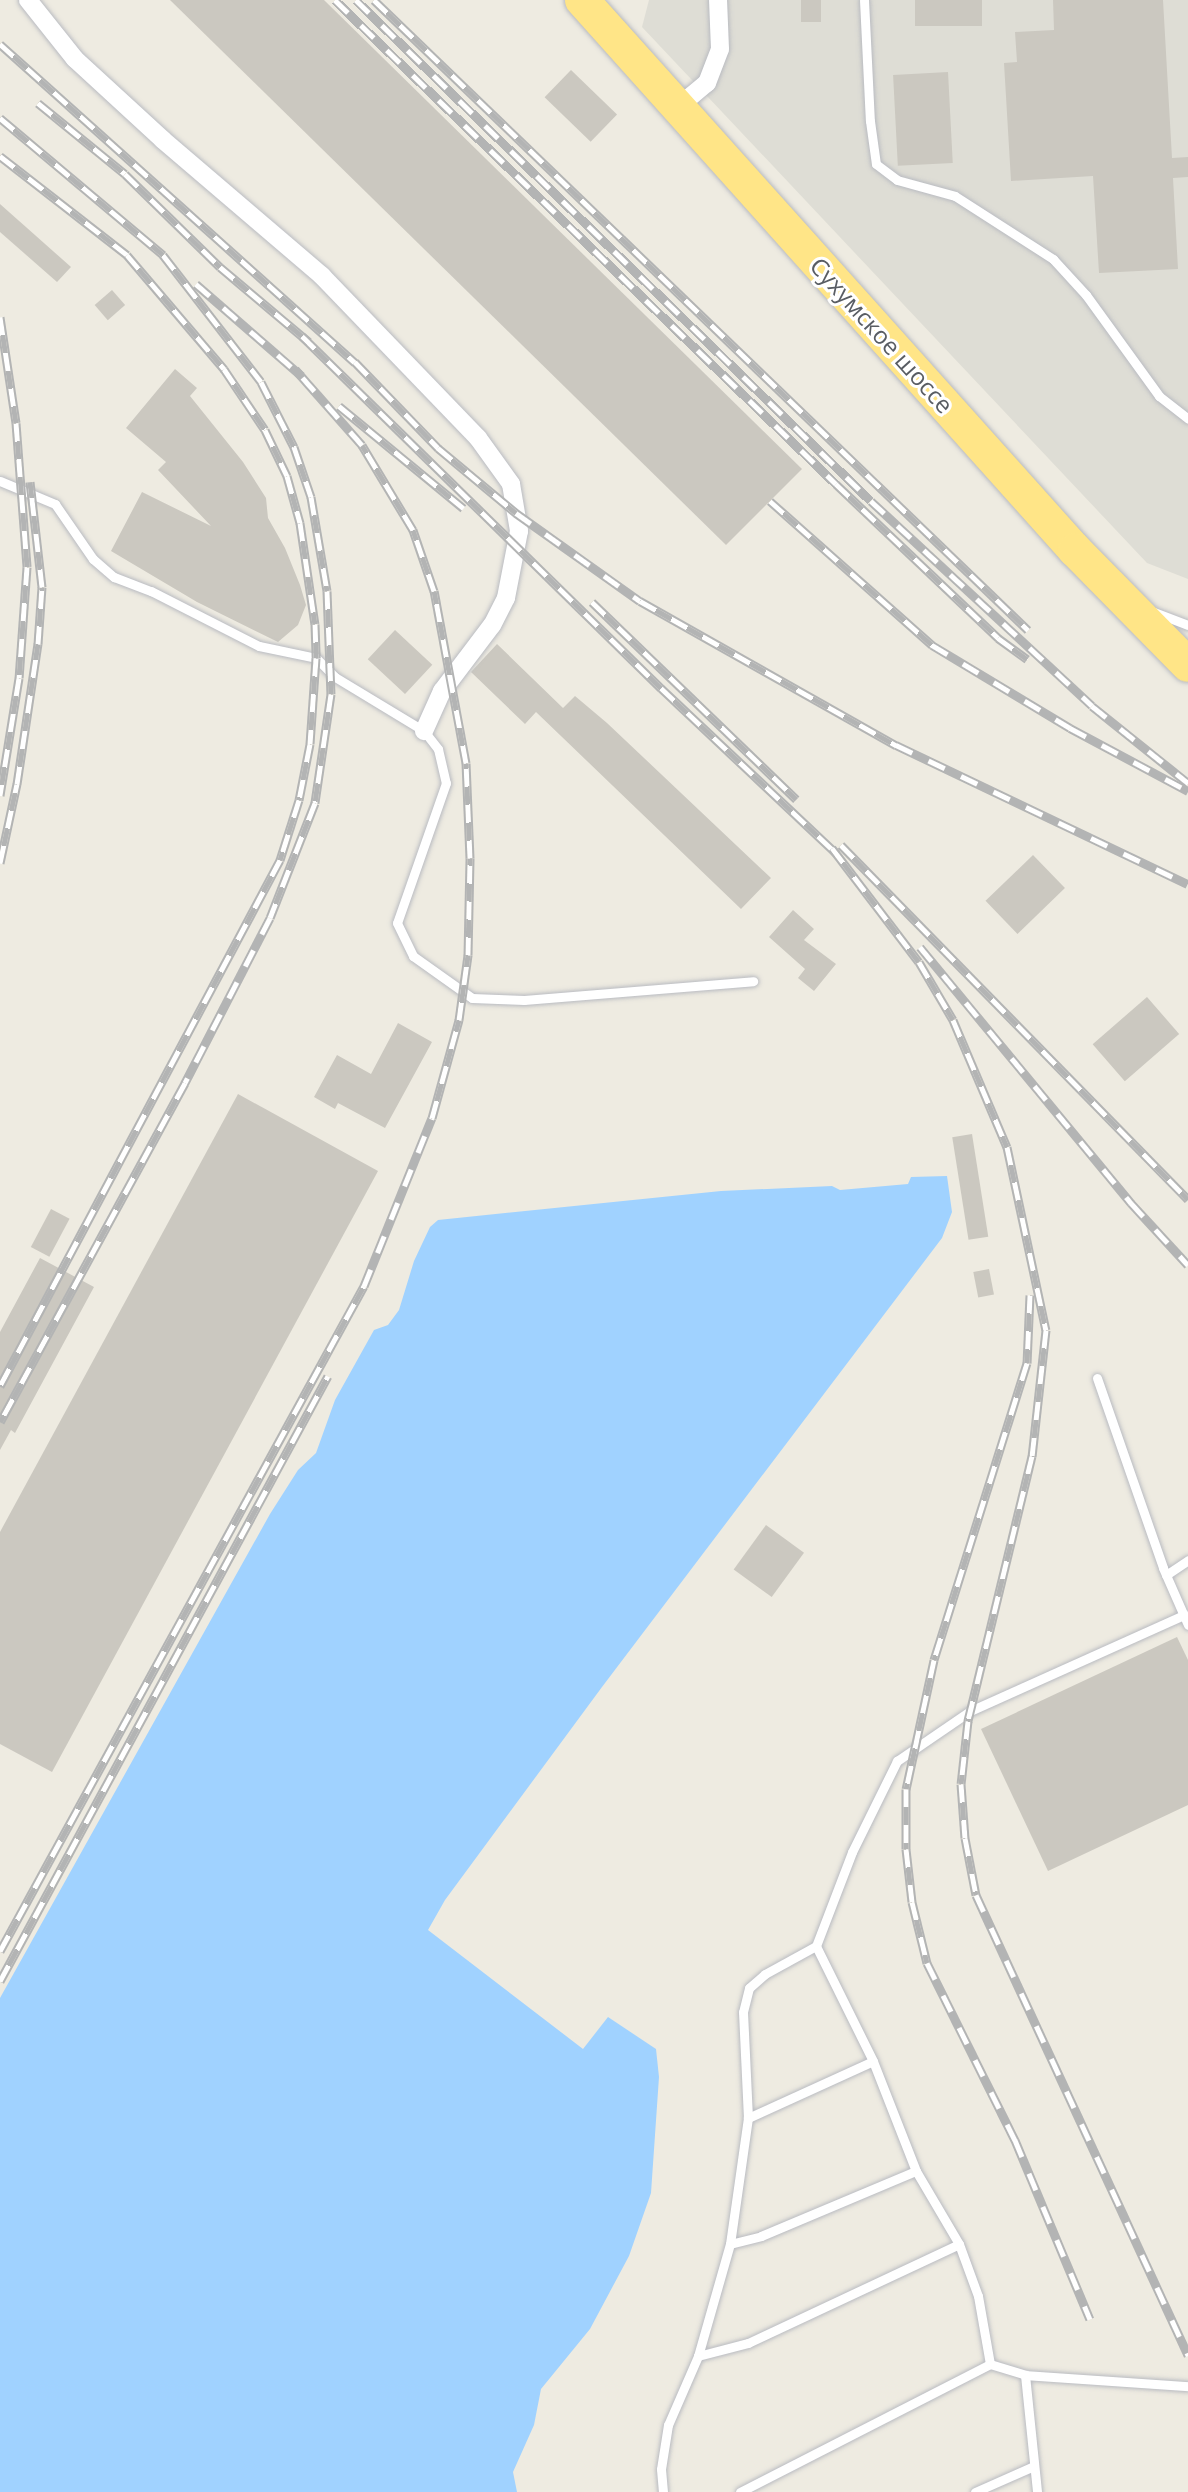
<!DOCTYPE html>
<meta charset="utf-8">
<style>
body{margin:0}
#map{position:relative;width:1188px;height:2492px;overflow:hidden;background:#eeebe1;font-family:"Open Sans",sans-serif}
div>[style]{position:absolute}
.industrial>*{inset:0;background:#deddd5}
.water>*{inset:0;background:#a0d2ff}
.building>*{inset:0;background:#cbc8c0;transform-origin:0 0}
.roads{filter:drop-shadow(0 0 2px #b9bbc1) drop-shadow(0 0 2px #b9bbc1)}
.lane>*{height:9px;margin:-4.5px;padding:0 4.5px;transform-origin:4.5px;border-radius:4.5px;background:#fff}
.street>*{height:18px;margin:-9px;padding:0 9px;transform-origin:9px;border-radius:9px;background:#fff}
.highway>*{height:34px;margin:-17px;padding:0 17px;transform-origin:17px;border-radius:17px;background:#ffe587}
.rail>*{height:9px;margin-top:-4.5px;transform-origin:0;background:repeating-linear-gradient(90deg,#fff 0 18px,#b3b4b4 0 36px);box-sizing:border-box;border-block:2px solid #b3b4b4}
span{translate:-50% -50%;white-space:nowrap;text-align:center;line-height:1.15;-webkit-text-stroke:6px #fff;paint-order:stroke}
.street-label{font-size:24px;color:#595d63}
</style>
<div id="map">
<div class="industrial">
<div style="clip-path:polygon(649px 0,1188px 0,1188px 579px,1147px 563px,642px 27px)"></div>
</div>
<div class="water">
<div style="clip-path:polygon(947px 1176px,952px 1212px,942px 1238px,602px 1687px,445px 1900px,428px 1930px,583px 2049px,608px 2017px,656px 2049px,659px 2077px,651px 2193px,629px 2256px,590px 2329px,541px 2389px,534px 2425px,513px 2472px,517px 2492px,0 2492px,0 1998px,270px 1514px,298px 1470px,316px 1453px,335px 1400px,374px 1330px,388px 1325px,399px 1310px,414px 1261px,430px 1227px,438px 1220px,721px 1191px,832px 1186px,840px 1190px,908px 1184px,911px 1177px)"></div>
</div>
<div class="building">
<div style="clip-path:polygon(170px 0,324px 0,802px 469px,726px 545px)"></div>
<div style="left:801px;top:0;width:20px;height:22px"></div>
<div style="left:915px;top:0;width:67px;height:26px"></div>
<div style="clip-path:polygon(1053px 0,1163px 0,1172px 158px,1188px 157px,1188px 177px,1173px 178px,1178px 269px,1099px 273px,1093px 176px,1011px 181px,1004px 63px,1017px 62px,1015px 32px,1054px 30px)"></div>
<div style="left:571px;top:70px;width:64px;height:38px;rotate:44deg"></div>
<div style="left:948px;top:72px;width:91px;height:55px;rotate:87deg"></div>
<div style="clip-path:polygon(0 204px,71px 267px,57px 282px,0 232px)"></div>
<div style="left:112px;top:290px;width:20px;height:23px;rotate:49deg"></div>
<div style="clip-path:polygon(175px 369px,197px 388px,190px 396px,243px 462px,266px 498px,268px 518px,285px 548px,300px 585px,306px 605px,298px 625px,278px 642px,197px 602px,111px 551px,142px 492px,211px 526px,158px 470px,166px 462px,126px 428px)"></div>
<div style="left:395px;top:630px;width:51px;height:40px;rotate:43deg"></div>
<div style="clip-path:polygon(497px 644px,563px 708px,575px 696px,607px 723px,771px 878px,741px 909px,536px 712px,525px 724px,471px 672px)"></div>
<div style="left:1033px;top:855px;width:46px;height:66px;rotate:46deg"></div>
<div style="clip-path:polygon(793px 910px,814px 929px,804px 940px,836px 964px,814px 991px,798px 978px,805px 969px,769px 937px)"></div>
<div style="left:1147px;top:997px;width:49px;height:72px;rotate:49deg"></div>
<div style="clip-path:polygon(398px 1023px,432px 1042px,385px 1128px,338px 1103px,335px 1109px,314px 1097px,337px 1055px,371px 1074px)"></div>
<div style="clip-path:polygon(238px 1094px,378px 1171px,52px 1772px,0 1744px,0 1532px)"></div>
<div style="left:972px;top:1134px;width:104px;height:20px;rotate:81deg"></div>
<div style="left:51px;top:1209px;width:21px;height:43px;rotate:28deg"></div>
<div style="clip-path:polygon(40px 1258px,94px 1287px,15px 1433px,11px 1430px,0 1450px,0 1332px)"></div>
<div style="left:989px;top:1269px;width:26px;height:16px;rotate:79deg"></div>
<div style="left:766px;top:1525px;width:47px;height:55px;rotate:36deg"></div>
<div style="clip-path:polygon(1177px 1637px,1188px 1660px,1188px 1805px,1048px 1871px,981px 1729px)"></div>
</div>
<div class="roads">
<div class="lane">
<div style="left:864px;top:0;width:121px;rotate:87.2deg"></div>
<div style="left:870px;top:121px;width:43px;rotate:82.1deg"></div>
<div style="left:876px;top:164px;width:26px;rotate:37deg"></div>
<div style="left:897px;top:180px;width:60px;rotate:15.4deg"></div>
<div style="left:955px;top:196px;width:117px;rotate:32.7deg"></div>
<div style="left:1053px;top:259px;width:49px;rotate:47.5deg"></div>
<div style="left:1086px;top:295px;width:125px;rotate:54.1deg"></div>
<div style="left:1159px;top:396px;width:37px;rotate:38deg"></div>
<div style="left:0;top:481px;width:60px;rotate:22.7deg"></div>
<div style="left:55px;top:504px;width:67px;rotate:55.4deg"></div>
<div style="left:93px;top:559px;width:28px;rotate:41deg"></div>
<div style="left:114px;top:577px;width:40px;rotate:21deg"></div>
<div style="left:151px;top:591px;width:121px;rotate:27deg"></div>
<div style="left:259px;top:646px;width:58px;rotate:11.9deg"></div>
<div style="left:316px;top:658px;width:27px;rotate:45deg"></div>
<div style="left:335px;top:677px;width:104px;rotate:31.2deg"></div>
<div style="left:424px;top:731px;width:23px;rotate:52deg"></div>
<div style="left:438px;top:749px;width:35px;rotate:77deg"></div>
<div style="left:446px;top:783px;width:148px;rotate:109.3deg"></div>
<div style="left:397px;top:923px;width:37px;rotate:64deg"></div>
<div style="left:413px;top:956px;width:72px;rotate:35.4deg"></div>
<div style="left:472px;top:998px;width:52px;rotate:2.2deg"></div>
<div style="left:524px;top:1000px;width:230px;rotate:-4.7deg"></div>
<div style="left:1154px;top:612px;width:36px;rotate:21deg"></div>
<div style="left:1097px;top:1378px;width:201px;rotate:70.8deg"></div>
<div style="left:1163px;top:1568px;width:62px;rotate:66.3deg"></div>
<div style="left:1166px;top:1575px;width:27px;rotate:-34deg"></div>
<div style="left:748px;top:2118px;width:137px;rotate:-24.5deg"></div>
<div style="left:730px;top:2244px;width:32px;rotate:-14deg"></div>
<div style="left:761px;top:2236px;width:168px;rotate:-22.8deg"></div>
<div style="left:698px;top:2356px;width:52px;rotate:-14.6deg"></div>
<div style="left:748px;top:2343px;width:233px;rotate:-25.1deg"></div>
<div style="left:990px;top:2364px;width:69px;rotate:-100deg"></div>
<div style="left:978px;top:2296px;width:55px;rotate:-110.1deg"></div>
<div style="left:959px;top:2244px;width:85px;rotate:-120.5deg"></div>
<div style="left:916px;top:2171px;width:118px;rotate:-111.4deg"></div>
<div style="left:873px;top:2061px;width:128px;rotate:-116.4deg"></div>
<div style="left:816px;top:1946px;width:101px;rotate:-69deg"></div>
<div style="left:852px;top:1852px;width:102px;rotate:-63.7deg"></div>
<div style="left:897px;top:1761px;width:88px;rotate:-34.4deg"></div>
<div style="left:970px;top:1711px;width:235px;rotate:-24.2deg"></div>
<div style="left:1025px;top:2375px;width:118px;rotate:84.1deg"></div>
<div style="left:663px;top:2492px;width:23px;rotate:-95deg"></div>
<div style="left:661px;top:2469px;width:45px;rotate:-81deg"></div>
<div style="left:668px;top:2425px;width:75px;rotate:-66.5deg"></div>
<div style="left:698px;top:2356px;width:116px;rotate:-74.1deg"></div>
<div style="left:730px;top:2244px;width:127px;rotate:-81.9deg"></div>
<div style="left:748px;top:2118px;width:106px;rotate:-92.7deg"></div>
<div style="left:743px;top:2012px;width:25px;rotate:-76deg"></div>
<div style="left:749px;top:1988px;width:21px;rotate:-41deg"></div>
<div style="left:765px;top:1974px;width:58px;rotate:-28.8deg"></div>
<div style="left:740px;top:2492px;width:281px;rotate:-27.1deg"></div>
<div style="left:990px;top:2364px;width:37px;rotate:17deg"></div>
<div style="left:1025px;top:2375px;width:163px;rotate:3.9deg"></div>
<div style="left:975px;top:2492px;width:64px;rotate:-23.8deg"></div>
</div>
<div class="street">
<div style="left:28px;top:0;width:75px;rotate:51.5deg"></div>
<div style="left:75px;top:59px;width:120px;rotate:42.6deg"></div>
<div style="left:163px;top:140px;width:209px;rotate:40.5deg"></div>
<div style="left:322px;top:276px;width:225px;rotate:46.1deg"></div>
<div style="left:478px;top:438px;width:57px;rotate:54.3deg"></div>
<div style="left:511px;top:484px;width:48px;rotate:80.3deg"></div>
<div style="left:519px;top:531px;width:68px;rotate:101deg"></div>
<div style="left:506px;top:598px;width:30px;rotate:117deg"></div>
<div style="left:492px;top:625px;width:83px;rotate:127.1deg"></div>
<div style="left:442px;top:691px;width:44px;rotate:114.2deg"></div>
<div style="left:678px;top:107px;width:38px;rotate:-40deg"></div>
<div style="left:707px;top:83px;width:36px;rotate:-69deg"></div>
<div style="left:720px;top:49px;width:49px;rotate:-92.3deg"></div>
</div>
<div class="highway">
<div style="left:582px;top:0;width:739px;rotate:48.13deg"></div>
<div style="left:1075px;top:550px;width:161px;rotate:45.5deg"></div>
</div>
</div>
<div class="rail">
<div style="left:335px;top:0;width:697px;rotate:44.01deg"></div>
<div style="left:836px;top:484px;width:224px;rotate:43.5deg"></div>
<div style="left:998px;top:638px;width:36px;rotate:36deg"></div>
<div style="left:356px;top:0;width:718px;rotate:44.21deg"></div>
<div style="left:871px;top:501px;width:301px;rotate:42.8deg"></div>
<div style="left:1092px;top:706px;width:123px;rotate:38.7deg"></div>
<div style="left:374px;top:0;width:908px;rotate:43.93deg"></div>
<div style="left:0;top:44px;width:477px;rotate:41.9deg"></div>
<div style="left:355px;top:362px;width:120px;rotate:46deg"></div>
<div style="left:438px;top:448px;width:102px;rotate:39.8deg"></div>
<div style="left:516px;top:513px;width:152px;rotate:35.4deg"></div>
<div style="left:640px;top:601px;width:294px;rotate:29.4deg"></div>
<div style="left:896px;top:745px;width:323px;rotate:25.5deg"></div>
<div style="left:38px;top:103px;width:112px;rotate:39.2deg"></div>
<div style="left:125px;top:174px;width:133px;rotate:44.4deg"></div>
<div style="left:220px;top:267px;width:116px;rotate:40.1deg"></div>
<div style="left:0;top:118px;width:213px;rotate:40deg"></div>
<div style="left:163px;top:255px;width:160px;rotate:52.3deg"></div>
<div style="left:261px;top:382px;width:73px;rotate:63.1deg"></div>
<div style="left:294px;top:447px;width:53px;rotate:71.2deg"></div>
<div style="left:311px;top:497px;width:95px;rotate:80.3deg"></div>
<div style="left:327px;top:591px;width:103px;rotate:87.8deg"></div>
<div style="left:331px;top:694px;width:110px;rotate:98.4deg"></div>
<div style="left:315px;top:803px;width:123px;rotate:111.4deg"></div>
<div style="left:270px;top:918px;width:186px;rotate:117.3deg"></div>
<div style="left:185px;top:1083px;width:386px;rotate:118.6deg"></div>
<div style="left:0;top:156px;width:161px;rotate:37.9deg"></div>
<div style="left:127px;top:255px;width:150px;rotate:49.6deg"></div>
<div style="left:224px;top:369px;width:73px;rotate:56.1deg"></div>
<div style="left:265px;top:430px;width:51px;rotate:64.4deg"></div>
<div style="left:287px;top:476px;width:49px;rotate:74.5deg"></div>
<div style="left:300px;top:523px;width:102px;rotate:81.6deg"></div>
<div style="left:315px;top:624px;width:34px;rotate:88deg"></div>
<div style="left:316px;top:658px;width:86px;rotate:94deg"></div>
<div style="left:310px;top:744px;width:57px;rotate:101.1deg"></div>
<div style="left:299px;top:800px;width:63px;rotate:107.6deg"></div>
<div style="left:280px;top:860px;width:596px;rotate:118.03deg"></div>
<div style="left:196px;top:284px;width:140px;rotate:41deg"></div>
<div style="left:0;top:317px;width:107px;rotate:81.4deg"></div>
<div style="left:16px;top:423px;width:144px;rotate:85.6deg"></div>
<div style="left:27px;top:567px;width:111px;rotate:94.1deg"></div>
<div style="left:19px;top:678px;width:119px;rotate:99.2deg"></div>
<div style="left:302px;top:336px;width:503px;rotate:44.44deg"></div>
<div style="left:661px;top:688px;width:242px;rotate:43.3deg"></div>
<div style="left:339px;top:406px;width:161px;rotate:39.4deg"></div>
<div style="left:770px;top:501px;width:217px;rotate:41.6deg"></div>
<div style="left:932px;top:645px;width:161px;rotate:31deg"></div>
<div style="left:1070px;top:728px;width:134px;rotate:28.1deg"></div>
<div style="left:592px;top:602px;width:284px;rotate:44deg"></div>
<div style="left:841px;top:845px;width:496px;rotate:45.6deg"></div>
<div style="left:832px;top:848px;width:143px;rotate:52.7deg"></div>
<div style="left:919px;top:962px;width:67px;rotate:59.6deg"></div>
<div style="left:953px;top:1020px;width:138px;rotate:67deg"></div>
<div style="left:1007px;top:1147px;width:187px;rotate:78deg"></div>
<div style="left:1046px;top:1330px;width:127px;rotate:96.3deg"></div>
<div style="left:1032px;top:1456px;width:273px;rotate:103.6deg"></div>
<div style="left:968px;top:1721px;width:63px;rotate:96.3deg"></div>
<div style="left:961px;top:1784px;width:54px;rotate:85.8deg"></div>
<div style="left:965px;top:1838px;width:58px;rotate:79.1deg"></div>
<div style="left:976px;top:1895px;width:507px;rotate:65.26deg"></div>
<div style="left:0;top:863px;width:81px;rotate:-77.9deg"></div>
<div style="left:17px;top:784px;width:142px;rotate:-81.5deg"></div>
<div style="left:38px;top:644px;width:57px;rotate:-86deg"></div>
<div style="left:42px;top:587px;width:106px;rotate:-96.5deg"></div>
<div style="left:920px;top:947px;width:332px;rotate:50.5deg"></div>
<div style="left:1131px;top:1203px;width:84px;rotate:47.4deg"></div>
<div style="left:1030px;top:1295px;width:68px;rotate:92.5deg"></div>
<div style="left:1027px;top:1363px;width:311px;rotate:107.4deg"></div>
<div style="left:934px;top:1660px;width:132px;rotate:102.2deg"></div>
<div style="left:906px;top:1789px;width:60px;rotate:90deg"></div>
<div style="left:906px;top:1849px;width:53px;rotate:83.5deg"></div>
<div style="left:912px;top:1902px;width:63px;rotate:76.2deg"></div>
<div style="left:927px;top:1963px;width:198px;rotate:63.6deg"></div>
<div style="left:1015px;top:2140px;width:194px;rotate:67.3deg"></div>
<div style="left:0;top:1951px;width:758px;rotate:-61.31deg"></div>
<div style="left:364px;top:1286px;width:181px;rotate:-68deg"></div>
<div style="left:432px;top:1118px;width:102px;rotate:-74.6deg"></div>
<div style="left:459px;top:1020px;width:66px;rotate:-82.1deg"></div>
<div style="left:468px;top:955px;width:97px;rotate:-88.8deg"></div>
<div style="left:470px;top:858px;width:95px;rotate:-92.4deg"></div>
<div style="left:466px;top:763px;width:175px;rotate:-100.5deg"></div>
<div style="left:434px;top:591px;width:65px;rotate:-109deg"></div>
<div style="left:413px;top:530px;width:99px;rotate:-121deg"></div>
<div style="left:362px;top:445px;width:101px;rotate:-131.4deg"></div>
<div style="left:0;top:1981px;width:688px;rotate:-61.54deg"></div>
</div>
<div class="street-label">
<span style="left:882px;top:335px;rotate:48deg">Сухумское шоссе</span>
</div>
</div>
